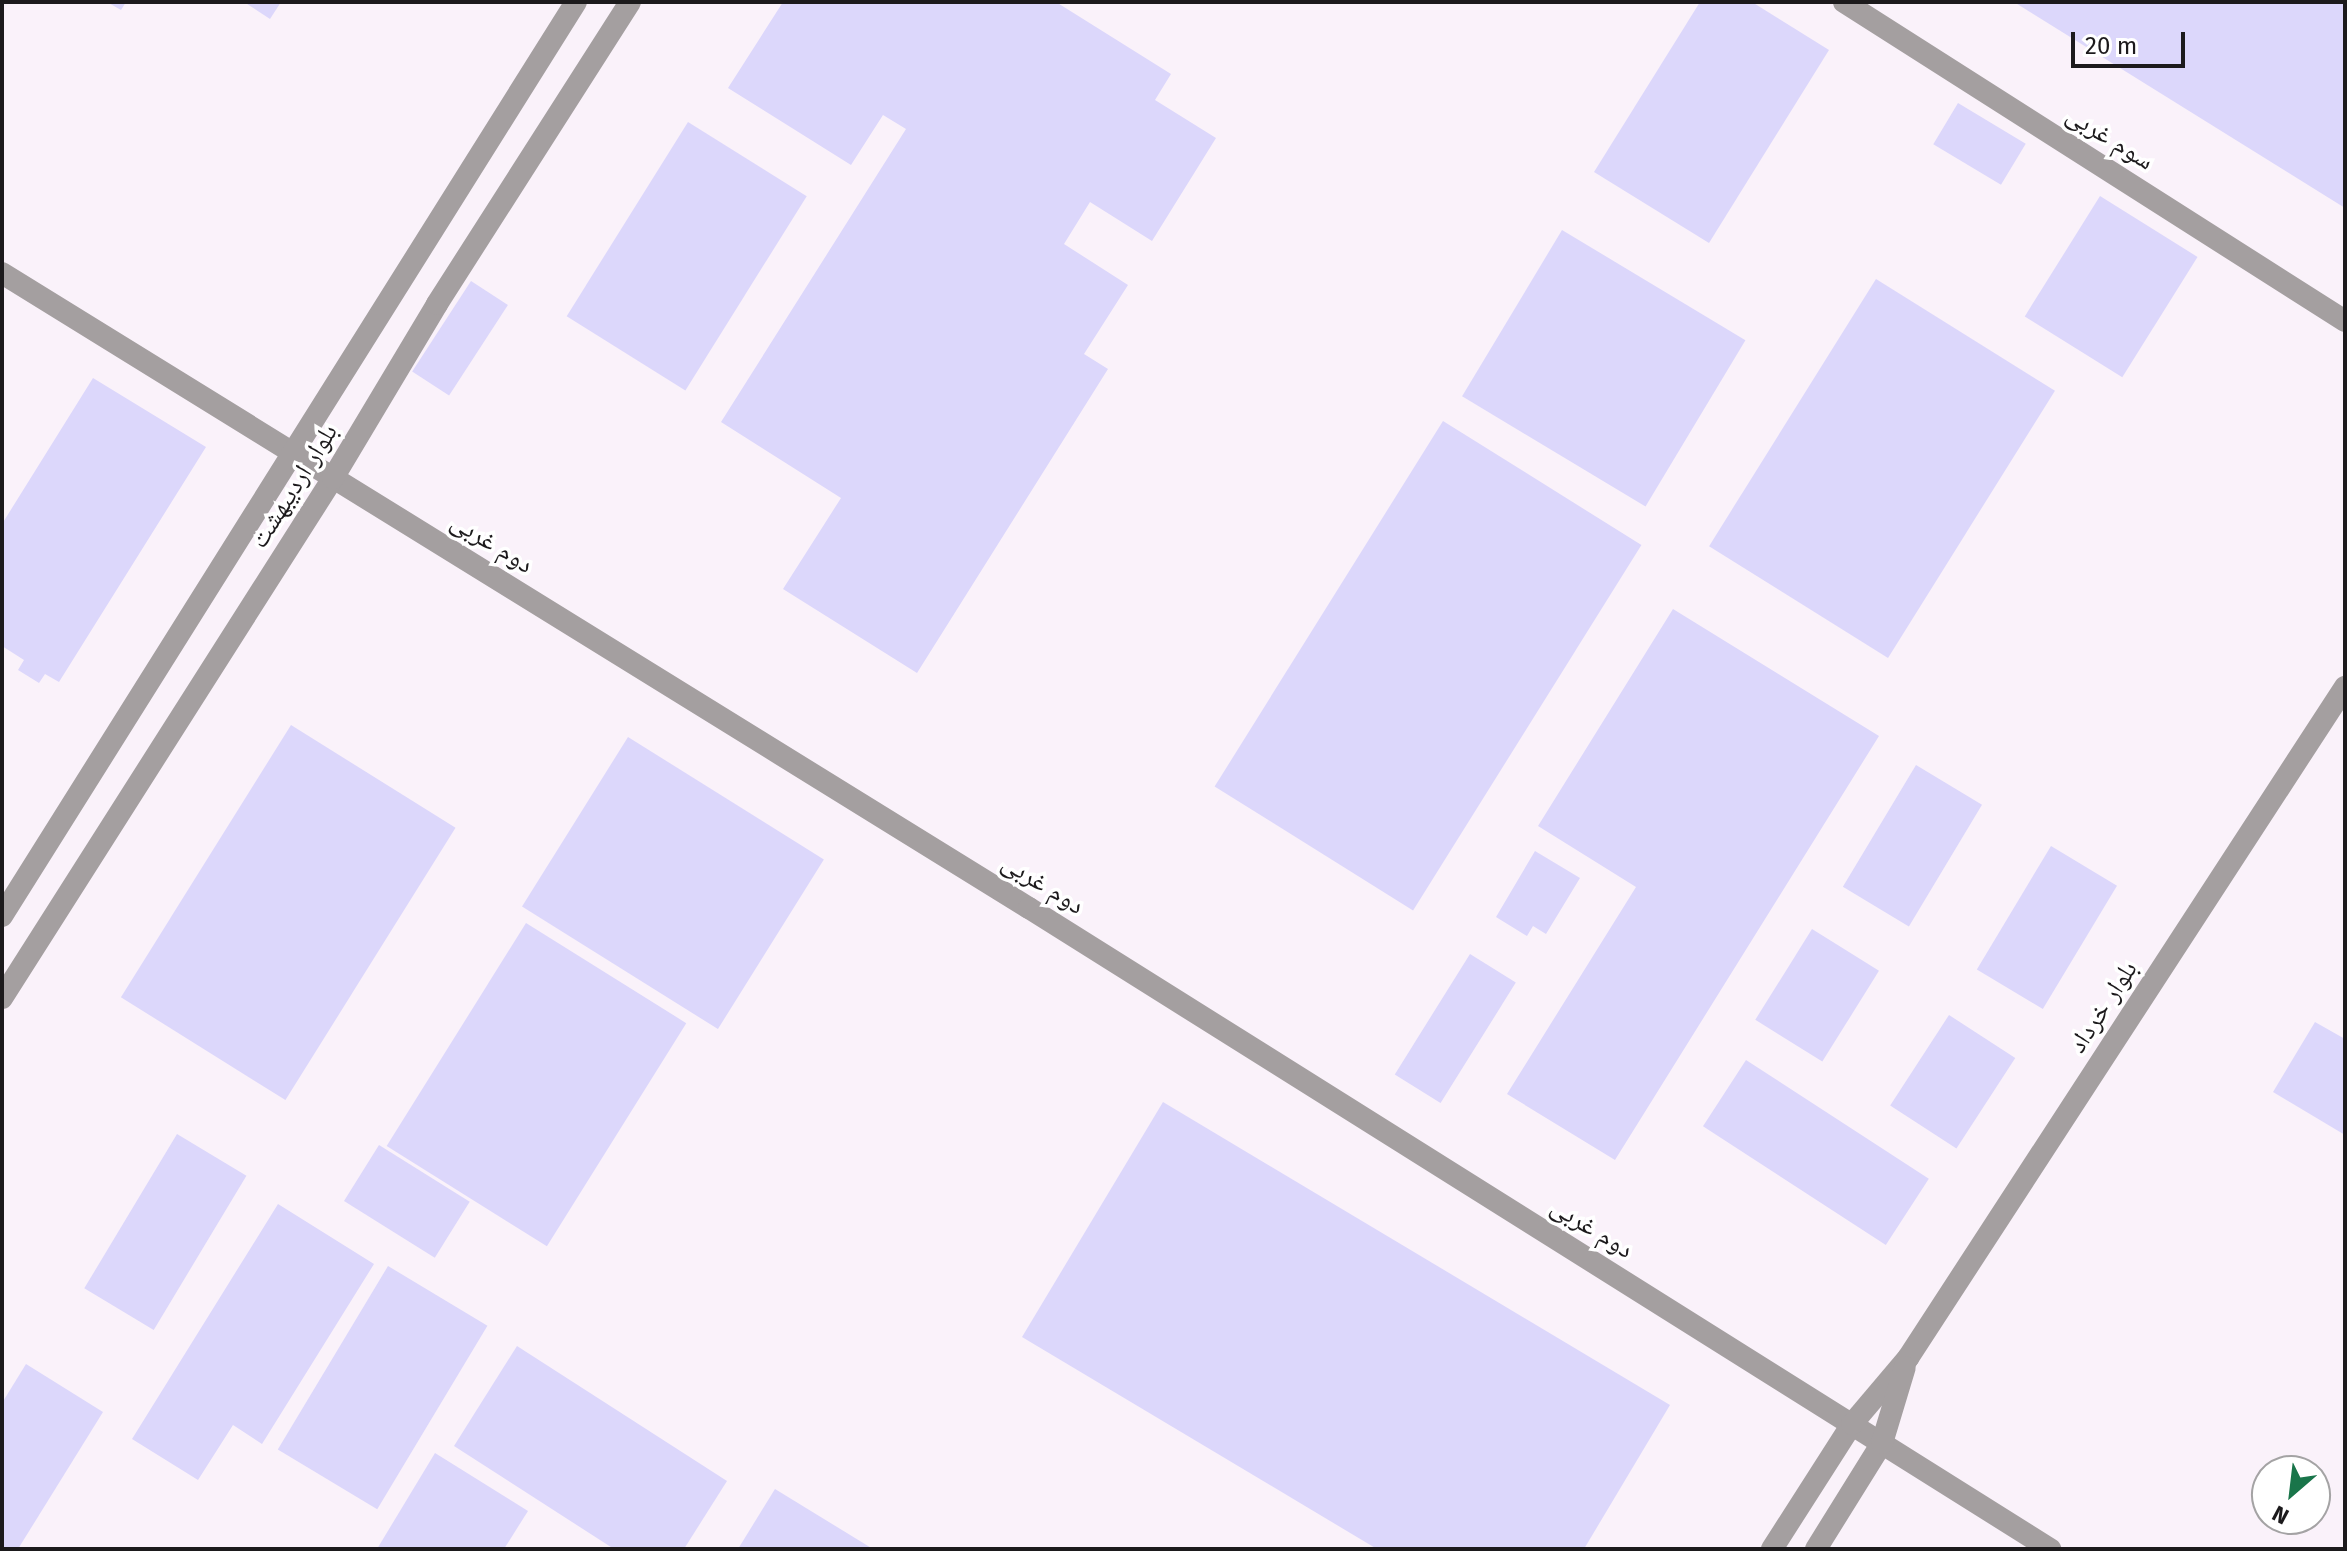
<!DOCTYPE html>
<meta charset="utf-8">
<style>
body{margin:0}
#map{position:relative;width:2347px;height:1551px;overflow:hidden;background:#faf2fa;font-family:"Fira Sans","Noto Naskh Arabic",sans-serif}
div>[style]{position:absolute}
.building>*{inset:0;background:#dcd7fb;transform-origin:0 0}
.service>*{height:22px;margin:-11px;padding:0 11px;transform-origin:11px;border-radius:11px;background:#a49fa0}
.minor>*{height:22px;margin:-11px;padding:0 11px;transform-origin:11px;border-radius:11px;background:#a49fa0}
.tertiary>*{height:22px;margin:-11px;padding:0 11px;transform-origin:11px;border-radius:11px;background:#a49fa0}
span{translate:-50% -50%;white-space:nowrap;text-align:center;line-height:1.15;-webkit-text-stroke:7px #fff;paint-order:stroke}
.street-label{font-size:26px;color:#1c1a1c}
.frame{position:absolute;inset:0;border:4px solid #1c1a1c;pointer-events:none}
.north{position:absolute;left:2251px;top:1455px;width:80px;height:80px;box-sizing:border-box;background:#fff;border:2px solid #a4a3a4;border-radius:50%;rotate:208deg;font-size:22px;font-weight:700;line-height:32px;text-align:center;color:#1c1a1c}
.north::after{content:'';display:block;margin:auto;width:28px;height:36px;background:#19754a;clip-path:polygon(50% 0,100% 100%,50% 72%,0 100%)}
.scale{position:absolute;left:2071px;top:32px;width:114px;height:36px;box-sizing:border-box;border:4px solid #1c1a1c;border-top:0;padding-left:10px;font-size:24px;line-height:28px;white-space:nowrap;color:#1c1a1c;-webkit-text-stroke:6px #fff;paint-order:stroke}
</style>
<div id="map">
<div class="building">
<div style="clip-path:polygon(107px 2px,126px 2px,121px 10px)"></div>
<div style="clip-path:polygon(244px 2px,281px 2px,270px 19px)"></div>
<div style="clip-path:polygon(783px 2px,1056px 2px,1171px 74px,1155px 100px,1216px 138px,1152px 241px,1090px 202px,1064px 244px,1128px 285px,1084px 354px,1108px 369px,917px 673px,783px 589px,841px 498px,721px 422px,906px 129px,883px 115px,851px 165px,728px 88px)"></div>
<div style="clip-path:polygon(1700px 2px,1752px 2px,1829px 50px,1709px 243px,1594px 172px)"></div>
<div style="clip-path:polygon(2014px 2px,2345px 2px,2345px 208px)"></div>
<div style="left:1958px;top:103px;width:79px;height:48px;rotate:31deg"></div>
<div style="left:688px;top:122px;width:140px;height:229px;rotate:32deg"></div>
<div style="left:2100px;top:196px;width:115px;height:142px;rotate:32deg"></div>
<div style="left:1562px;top:230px;width:214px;height:194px;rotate:31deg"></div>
<div style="left:1876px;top:279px;width:211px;height:315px;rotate:32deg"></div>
<div style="left:471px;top:281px;width:44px;height:108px;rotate:33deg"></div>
<div style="clip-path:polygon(93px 378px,206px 447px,59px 682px,45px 674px,39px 683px,18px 670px,24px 660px,2px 646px,2px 524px)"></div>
<div style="left:1443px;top:421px;width:234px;height:431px;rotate:32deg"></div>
<div style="clip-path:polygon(1673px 609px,1879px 736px,1615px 1160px,1507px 1094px,1636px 887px,1538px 826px)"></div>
<div style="left:291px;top:725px;width:194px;height:321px;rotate:32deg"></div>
<div style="left:628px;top:737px;width:231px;height:200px;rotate:32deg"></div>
<div style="left:1916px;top:765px;width:77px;height:142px;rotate:31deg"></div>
<div style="left:2051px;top:846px;width:77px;height:144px;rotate:31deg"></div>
<div style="clip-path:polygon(1535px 851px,1580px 878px,1546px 934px,1533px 926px,1527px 936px,1496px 917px)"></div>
<div style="left:526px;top:923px;width:189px;height:263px;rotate:32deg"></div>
<div style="left:1812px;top:929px;width:79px;height:107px;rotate:32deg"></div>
<div style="left:1470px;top:954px;width:54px;height:142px;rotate:32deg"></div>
<div style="left:1949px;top:1015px;width:79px;height:108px;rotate:33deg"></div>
<div style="clip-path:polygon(2315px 1022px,2345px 1039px,2345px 1135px,2273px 1092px)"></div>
<div style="left:1746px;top:1060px;width:218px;height:79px;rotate:33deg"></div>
<div style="clip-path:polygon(1163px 1102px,1670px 1405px,1584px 1549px,1377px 1549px,1022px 1337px)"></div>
<div style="left:177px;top:1134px;width:81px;height:180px;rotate:31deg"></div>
<div style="left:379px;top:1145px;width:107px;height:66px;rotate:32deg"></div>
<div style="clip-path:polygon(278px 1204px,374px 1264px,262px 1444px,233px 1425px,198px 1480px,132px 1439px)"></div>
<div style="left:388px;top:1266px;width:116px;height:214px;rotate:31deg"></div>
<div style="clip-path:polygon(517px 1346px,727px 1481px,684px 1549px,614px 1549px,454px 1446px)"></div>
<div style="clip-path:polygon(26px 1364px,103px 1412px,18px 1549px,2px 1549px,2px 1403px)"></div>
<div style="clip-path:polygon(435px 1453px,528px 1511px,504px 1549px,377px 1549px)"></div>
<div style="clip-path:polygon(775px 1489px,873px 1549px,738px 1549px)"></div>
</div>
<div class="service">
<div style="left:1844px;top:2px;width:594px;rotate:32.49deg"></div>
<div style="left:2px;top:273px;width:1207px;rotate:31.73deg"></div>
<div style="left:1029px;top:908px;width:1206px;rotate:32.12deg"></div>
</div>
<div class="minor">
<div style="left:1772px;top:1549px;width:148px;rotate:-57.4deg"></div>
<div style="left:1852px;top:1424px;width:87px;rotate:-49.7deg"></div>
<div style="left:1908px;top:1358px;width:801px;rotate:-56.93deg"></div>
<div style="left:1816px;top:1549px;width:125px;rotate:-58.1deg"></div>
<div style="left:1882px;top:1443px;width:79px;rotate:-73.2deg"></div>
</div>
<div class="tertiary">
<div style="left:2px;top:916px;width:1079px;rotate:-57.87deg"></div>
<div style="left:2px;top:998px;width:616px;rotate:-57.52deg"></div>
<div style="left:333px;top:478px;width:203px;rotate:-59.1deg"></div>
<div style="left:437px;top:304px;width:358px;rotate:-57.4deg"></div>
</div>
<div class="street-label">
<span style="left:2110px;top:138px;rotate:32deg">سوم غربی</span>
<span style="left:294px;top:486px;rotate:-58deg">بلوار اردیبهشت</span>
<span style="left:492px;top:543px;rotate:32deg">دوم غربی</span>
<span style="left:1043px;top:884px;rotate:32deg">دوم غربی</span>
<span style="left:2103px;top:1007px;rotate:-57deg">بلوار خرداد</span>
<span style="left:1592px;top:1228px;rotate:32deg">دوم غربی</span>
</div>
<div class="frame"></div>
<div class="north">N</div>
<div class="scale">20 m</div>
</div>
